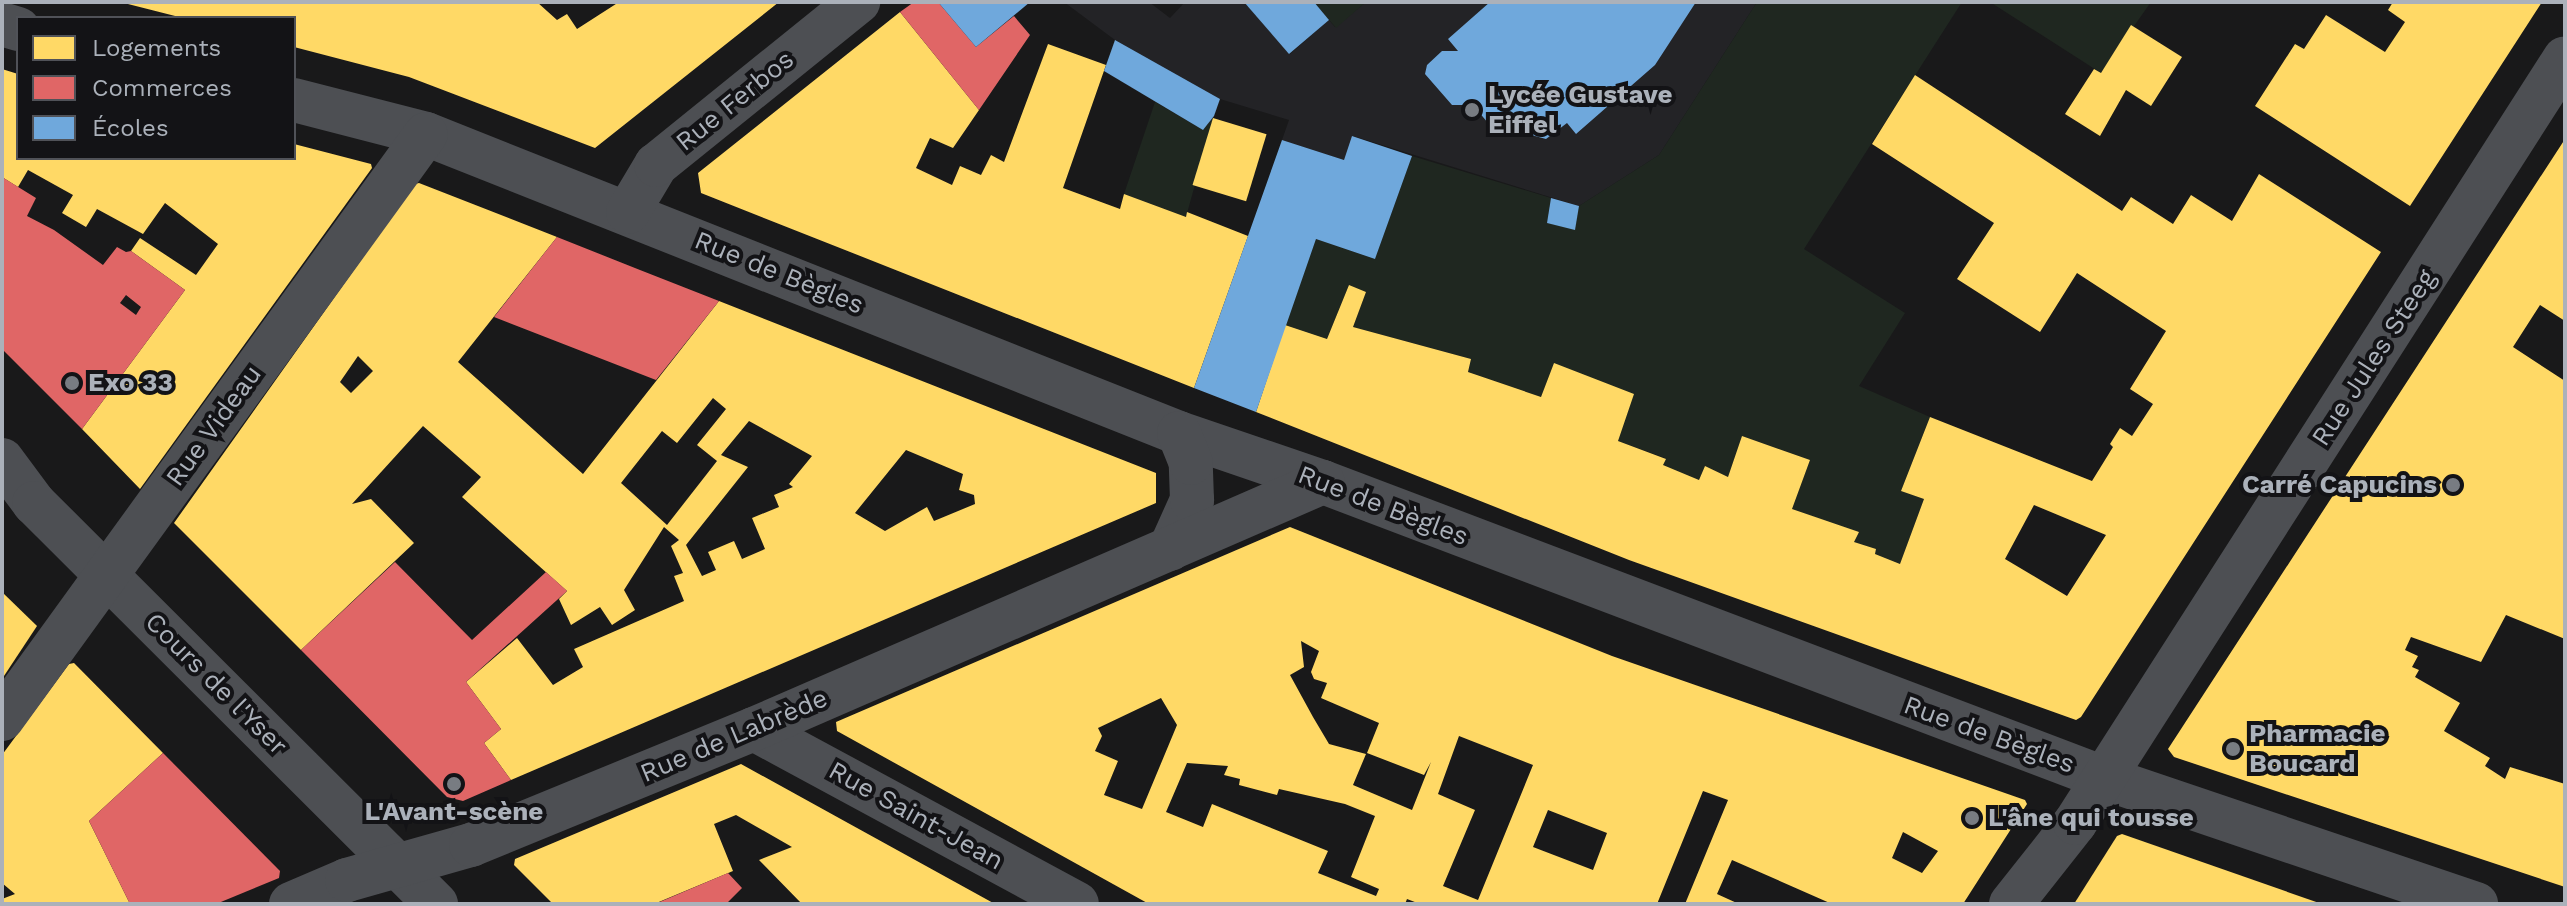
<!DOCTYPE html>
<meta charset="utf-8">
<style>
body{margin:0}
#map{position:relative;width:2567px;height:906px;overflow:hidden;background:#19191a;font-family:"Work Sans",sans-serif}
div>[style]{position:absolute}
.built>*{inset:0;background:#232326}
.green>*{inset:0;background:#1f2720}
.homes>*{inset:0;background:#ffd966;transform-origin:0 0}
.shops>*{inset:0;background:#e06666}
.schools>*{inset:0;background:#6fa8dc}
.minor>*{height:44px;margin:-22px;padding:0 22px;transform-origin:22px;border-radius:22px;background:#4d4f53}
.dots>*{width:22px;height:22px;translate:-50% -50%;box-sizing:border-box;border:4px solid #131316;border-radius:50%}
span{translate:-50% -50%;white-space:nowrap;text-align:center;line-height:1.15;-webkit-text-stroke:8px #131316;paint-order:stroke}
.poi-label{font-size:26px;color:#abb1ba;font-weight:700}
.left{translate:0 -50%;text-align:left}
.right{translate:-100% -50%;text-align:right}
.street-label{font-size:26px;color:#abb1ba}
.frame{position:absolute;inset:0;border:4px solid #abb1ba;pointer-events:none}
.legend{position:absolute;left:16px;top:16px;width:280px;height:144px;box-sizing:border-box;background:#131316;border:2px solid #505258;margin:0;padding:10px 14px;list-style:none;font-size:24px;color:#abb1ba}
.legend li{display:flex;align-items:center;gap:16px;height:40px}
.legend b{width:40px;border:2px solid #505258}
</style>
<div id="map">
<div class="built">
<div style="clip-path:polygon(1064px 2px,1149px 2px,1170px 18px,1185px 2px,1244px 2px,1290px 54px,1329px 20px,1335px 27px,1366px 2px,1757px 2px,1659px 155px,1579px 206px,1353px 136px,1344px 160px,1282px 140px,1289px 120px,1220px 99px,1115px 40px)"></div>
</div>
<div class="green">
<div style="clip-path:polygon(1314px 2px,1366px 2px,1336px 28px)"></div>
<div style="clip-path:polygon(1757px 2px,1962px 2px,1804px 249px,1905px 313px,1859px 386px,1930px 417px,1901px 491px,1924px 499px,1900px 564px,1875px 554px,1876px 549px,1854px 542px,1858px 533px,1792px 509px,1810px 460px,1742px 436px,1728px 477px,1705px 466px,1699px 480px,1663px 465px,1665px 458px,1618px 441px,1554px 363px,1541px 397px,1468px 372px,1471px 359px,1353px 327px,1366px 292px,1349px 285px,1327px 339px,1285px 325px,1316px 239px,1375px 259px,1412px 156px,1551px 198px,1547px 223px,1575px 229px,1579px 206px,1659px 155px)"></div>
<div style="clip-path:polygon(1990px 2px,2151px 2px,2101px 73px)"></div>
<div style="clip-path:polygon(1155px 102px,1203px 130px,1214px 116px,1186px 217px,1124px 194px)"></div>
</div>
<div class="homes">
<div style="clip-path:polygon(537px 2px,557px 20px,567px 14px,577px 29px,619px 2px,779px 2px,595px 148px,409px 77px,294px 47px,294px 18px,183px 18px,124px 3px)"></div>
<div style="clip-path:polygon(2393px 2px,2542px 2px,2410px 206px,2255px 106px,2295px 44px,2304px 49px,2326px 15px,2385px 52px,2405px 22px,2388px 10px)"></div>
<div style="clip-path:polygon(900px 12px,979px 110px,953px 148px,930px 138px,916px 168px,952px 185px,960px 166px,981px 175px,991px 155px,1004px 162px,1048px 44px,1106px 65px,1063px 188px,1120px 209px,1124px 194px,1186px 217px,1187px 212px,1248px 236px,1194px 388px,701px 193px,698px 173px)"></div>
<div style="clip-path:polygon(2131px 25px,2182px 57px,2151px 106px,2126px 90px,2100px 136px,2065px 114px,2094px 69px,2101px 73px)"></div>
<div style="clip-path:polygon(2px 69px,18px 74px,18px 158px,294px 158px,294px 144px,371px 164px,372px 168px,140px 489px,82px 429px,185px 290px,131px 251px,140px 238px,196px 275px,218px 244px,165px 203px,143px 234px,97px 209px,86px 227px,62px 213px,73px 195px,28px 170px,18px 187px,2px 177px)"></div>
<div style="clip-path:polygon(evenodd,1915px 75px,2122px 211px,2131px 197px,2173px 224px,2191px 195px,2232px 221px,2259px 174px,2381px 252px,2081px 717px,2076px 720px,1629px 560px,1256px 412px,1285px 325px,1327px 339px,1349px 285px,1366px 292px,1353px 327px,1471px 359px,1468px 372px,1541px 397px,1554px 363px,1634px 394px,1618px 441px,1666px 459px,1663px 465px,1699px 480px,1705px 466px,1728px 477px,1742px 436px,1810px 460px,1792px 509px,1859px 532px,1854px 542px,1876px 549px,1875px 554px,1900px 564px,1924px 499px,1901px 491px,1930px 417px,2092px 481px,2113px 447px,2110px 444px,2120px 428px,2132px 436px,2153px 404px,2130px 389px,2166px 331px,2077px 273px,2040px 332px,1957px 279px,1994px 223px,1872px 144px,1915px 75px,2034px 505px,2106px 535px,2067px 596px,2005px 559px,2034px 505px)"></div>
<div style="left:1213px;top:118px;width:56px;height:70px;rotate:17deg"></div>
<div style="clip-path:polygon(2565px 139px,2565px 321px,2540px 305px,2513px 347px,2565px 381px,2565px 639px,2506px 615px,2481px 662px,2411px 637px,2405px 650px,2418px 656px,2412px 667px,2419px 670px,2415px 677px,2460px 703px,2444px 731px,2490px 758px,2485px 766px,2505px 779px,2510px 767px,2565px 784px,2565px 887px,2174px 757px,2168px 749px)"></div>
<div style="clip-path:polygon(evenodd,419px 183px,557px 237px,458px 362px,583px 474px,719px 301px,1156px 473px,1156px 503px,511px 780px,484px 743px,501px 729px,466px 682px,517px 638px,553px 685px,583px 667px,574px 649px,684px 601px,674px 576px,683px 573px,671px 546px,679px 540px,664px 527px,624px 590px,635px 610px,612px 625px,600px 607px,571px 625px,559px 599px,567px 591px,462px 497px,481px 477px,423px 426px,352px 504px,371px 499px,414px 543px,301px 650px,174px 523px,415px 184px,419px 183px,358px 356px,373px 371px,351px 393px,340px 382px,358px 356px,419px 183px,713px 398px,726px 409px,697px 445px,717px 461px,667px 525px,621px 483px,662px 431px,677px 443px,713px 398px,419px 183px,749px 421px,812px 456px,789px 484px,793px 487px,774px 495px,779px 507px,752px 518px,765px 549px,742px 559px,734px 541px,708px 552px,716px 570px,702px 576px,686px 545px,748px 467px,721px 455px,749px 421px,419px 183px,906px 450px,963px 474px,959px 490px,974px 495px,975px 504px,934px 521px,927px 507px,885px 531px,855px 513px,906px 450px)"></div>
<div style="clip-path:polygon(evenodd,1290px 527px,1612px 656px,2025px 800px,2027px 804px,1963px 904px,1832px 904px,1732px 860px,1717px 894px,1739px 904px,1685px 904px,1728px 800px,1703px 791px,1657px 904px,1420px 904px,1407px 899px,1405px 904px,1149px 904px,837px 731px,836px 722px,1290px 527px,1301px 641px,1319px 651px,1311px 672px,1314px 679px,1327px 683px,1321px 698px,1379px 723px,1367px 753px,1424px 775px,1431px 762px,1412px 810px,1353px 785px,1366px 754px,1329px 744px,1313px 717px,1290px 675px,1304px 667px,1301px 641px,1290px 527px,1161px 698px,1177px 725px,1142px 809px,1104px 795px,1118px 761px,1095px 751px,1102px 736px,1098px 728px,1161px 698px,1290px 527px,1459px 736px,1533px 765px,1478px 900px,1443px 886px,1475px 810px,1438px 794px,1459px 736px,1290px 527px,1187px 763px,1228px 766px,1224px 775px,1240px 779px,1239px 785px,1277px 795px,1279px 789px,1345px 804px,1375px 816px,1351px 877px,1379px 889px,1376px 896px,1318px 873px,1328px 851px,1212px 804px,1203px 827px,1166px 812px,1187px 763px,1290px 527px,1548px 810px,1607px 833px,1593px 870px,1533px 847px,1548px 810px,1290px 527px,1903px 832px,1938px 851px,1922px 873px,1892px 858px,1903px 832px)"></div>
<div style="clip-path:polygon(2px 592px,37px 626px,2px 679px)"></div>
<div style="clip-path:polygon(74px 663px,163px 753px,89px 821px,130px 904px,2px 904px,2px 899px,15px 894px,2px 883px,2px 755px,69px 664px)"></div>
<div style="clip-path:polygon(741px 764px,848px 823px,995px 904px,802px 904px,759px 860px,792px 847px,736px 815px,714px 824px,733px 871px,654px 904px,553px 904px,514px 865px,515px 859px)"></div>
<div style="clip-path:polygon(2122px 834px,2322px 904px,2074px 904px,2117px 836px)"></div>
</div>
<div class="shops">
<div style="clip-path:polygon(914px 2px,938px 2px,976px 47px,1014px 16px,1030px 35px,979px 110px,900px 12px)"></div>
<div style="clip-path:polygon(evenodd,2px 177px,36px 198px,27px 216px,54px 230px,103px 265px,117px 247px,126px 252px,131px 251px,185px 290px,82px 429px,2px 349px,2px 177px,126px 295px,141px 307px,136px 315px,120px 303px,126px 295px)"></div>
<div style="clip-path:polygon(557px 237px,640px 270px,719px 301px,656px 380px,494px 317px)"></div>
<div style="clip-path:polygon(395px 562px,472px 640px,546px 572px,567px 591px,466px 682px,501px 729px,484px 743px,511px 780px,463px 801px,447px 797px,301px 650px)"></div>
<div style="clip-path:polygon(163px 753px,280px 871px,279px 878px,216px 904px,130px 904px,89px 821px)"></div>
<div style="clip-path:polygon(728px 873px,742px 888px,728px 902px,731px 904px,655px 904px)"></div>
</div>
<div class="schools">
<div style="clip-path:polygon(938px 2px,1030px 2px,976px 47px)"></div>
<div style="clip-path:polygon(1244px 2px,1314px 2px,1329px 20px,1289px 54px)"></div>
<div style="clip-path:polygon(1490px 2px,1696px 2px,1655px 65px,1576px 134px,1567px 123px,1546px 139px,1488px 123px,1473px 105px,1452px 105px,1425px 74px,1427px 65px,1442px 51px,1458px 51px,1448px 39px)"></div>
<div style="clip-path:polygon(1115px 40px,1220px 99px,1214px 116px,1203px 130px,1104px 71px)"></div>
<div style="clip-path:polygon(1352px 136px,1412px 156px,1375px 259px,1316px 239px,1256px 412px,1194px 388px,1282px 140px,1344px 160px)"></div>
<div style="clip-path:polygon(1551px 198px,1579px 206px,1575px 230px,1547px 223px)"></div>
</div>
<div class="minor">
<div style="left:2px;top:24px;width:17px;rotate:17deg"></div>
<div style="left:294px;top:100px;width:136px;rotate:14.4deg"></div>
<div style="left:426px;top:134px;width:810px;rotate:21.66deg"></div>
<div style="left:1179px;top:433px;width:152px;rotate:18.8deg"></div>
<div style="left:1323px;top:482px;width:835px;rotate:20.76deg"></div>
<div style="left:2104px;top:778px;width:393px;rotate:18.7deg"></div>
<div style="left:628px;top:212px;width:55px;rotate:-59.2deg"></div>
<div style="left:656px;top:165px;width:260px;rotate:-38.9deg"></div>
<div style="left:2px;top:460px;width:54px;rotate:53.3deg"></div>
<div style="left:34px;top:503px;width:568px;rotate:44.93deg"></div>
<div style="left:1170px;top:549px;width:54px;rotate:-65.8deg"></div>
<div style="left:1192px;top:500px;width:37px;rotate:-92deg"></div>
<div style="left:1191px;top:463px;width:32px;rotate:-112deg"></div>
<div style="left:2px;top:719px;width:722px;rotate:-54.07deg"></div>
<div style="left:754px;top:729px;width:367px;rotate:28.4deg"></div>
<div style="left:291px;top:904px;width:61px;rotate:-23.2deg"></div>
<div style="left:347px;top:880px;width:129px;rotate:-15.8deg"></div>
<div style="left:471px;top:845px;width:306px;rotate:-22.3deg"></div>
<div style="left:754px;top:729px;width:620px;rotate:-23.47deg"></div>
<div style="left:2011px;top:904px;width:103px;rotate:-51.7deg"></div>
<div style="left:2075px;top:823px;width:908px;rotate:-57.36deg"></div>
</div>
<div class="dots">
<div style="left:1472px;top:110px;background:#787c82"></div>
<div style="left:72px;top:383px;background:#787c82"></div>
<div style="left:2453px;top:485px;background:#787c82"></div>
<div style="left:2233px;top:749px;background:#787c82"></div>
<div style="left:454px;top:784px;background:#787c82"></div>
<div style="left:1972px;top:818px;background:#787c82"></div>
</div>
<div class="poi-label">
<span class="left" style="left:1488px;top:110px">Lycée Gustave<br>Eiffel</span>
<span class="left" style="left:88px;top:383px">Exo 33</span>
<span class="right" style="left:2437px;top:485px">Carré Capucins</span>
<span class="left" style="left:2249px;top:749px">Pharmacie<br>Boucard</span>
<span style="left:454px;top:812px">L'Avant-scène</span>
<span class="left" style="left:1988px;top:818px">L'âne qui tousse</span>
</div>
<div class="street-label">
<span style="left:735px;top:101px;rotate:-39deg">Rue Ferbos</span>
<span style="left:779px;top:273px;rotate:22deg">Rue de Bègles</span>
<span style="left:2374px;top:358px;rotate:-57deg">Rue Jules Steeg</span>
<span style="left:214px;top:426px;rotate:-54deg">Rue Videau</span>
<span style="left:1383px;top:506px;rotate:21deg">Rue de Bègles</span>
<span style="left:216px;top:684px;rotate:45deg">Cours de l'Yser</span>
<span style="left:1989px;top:735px;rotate:20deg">Rue de Bègles</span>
<span style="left:734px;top:736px;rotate:-23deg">Rue de Labrède</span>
<span style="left:916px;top:816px;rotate:29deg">Rue Saint-Jean</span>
</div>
<div class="frame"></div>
<ul class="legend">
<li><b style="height:22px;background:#ffd966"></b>Logements</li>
<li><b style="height:22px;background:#e06666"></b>Commerces</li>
<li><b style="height:22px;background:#6fa8dc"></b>Écoles</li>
</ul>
</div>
